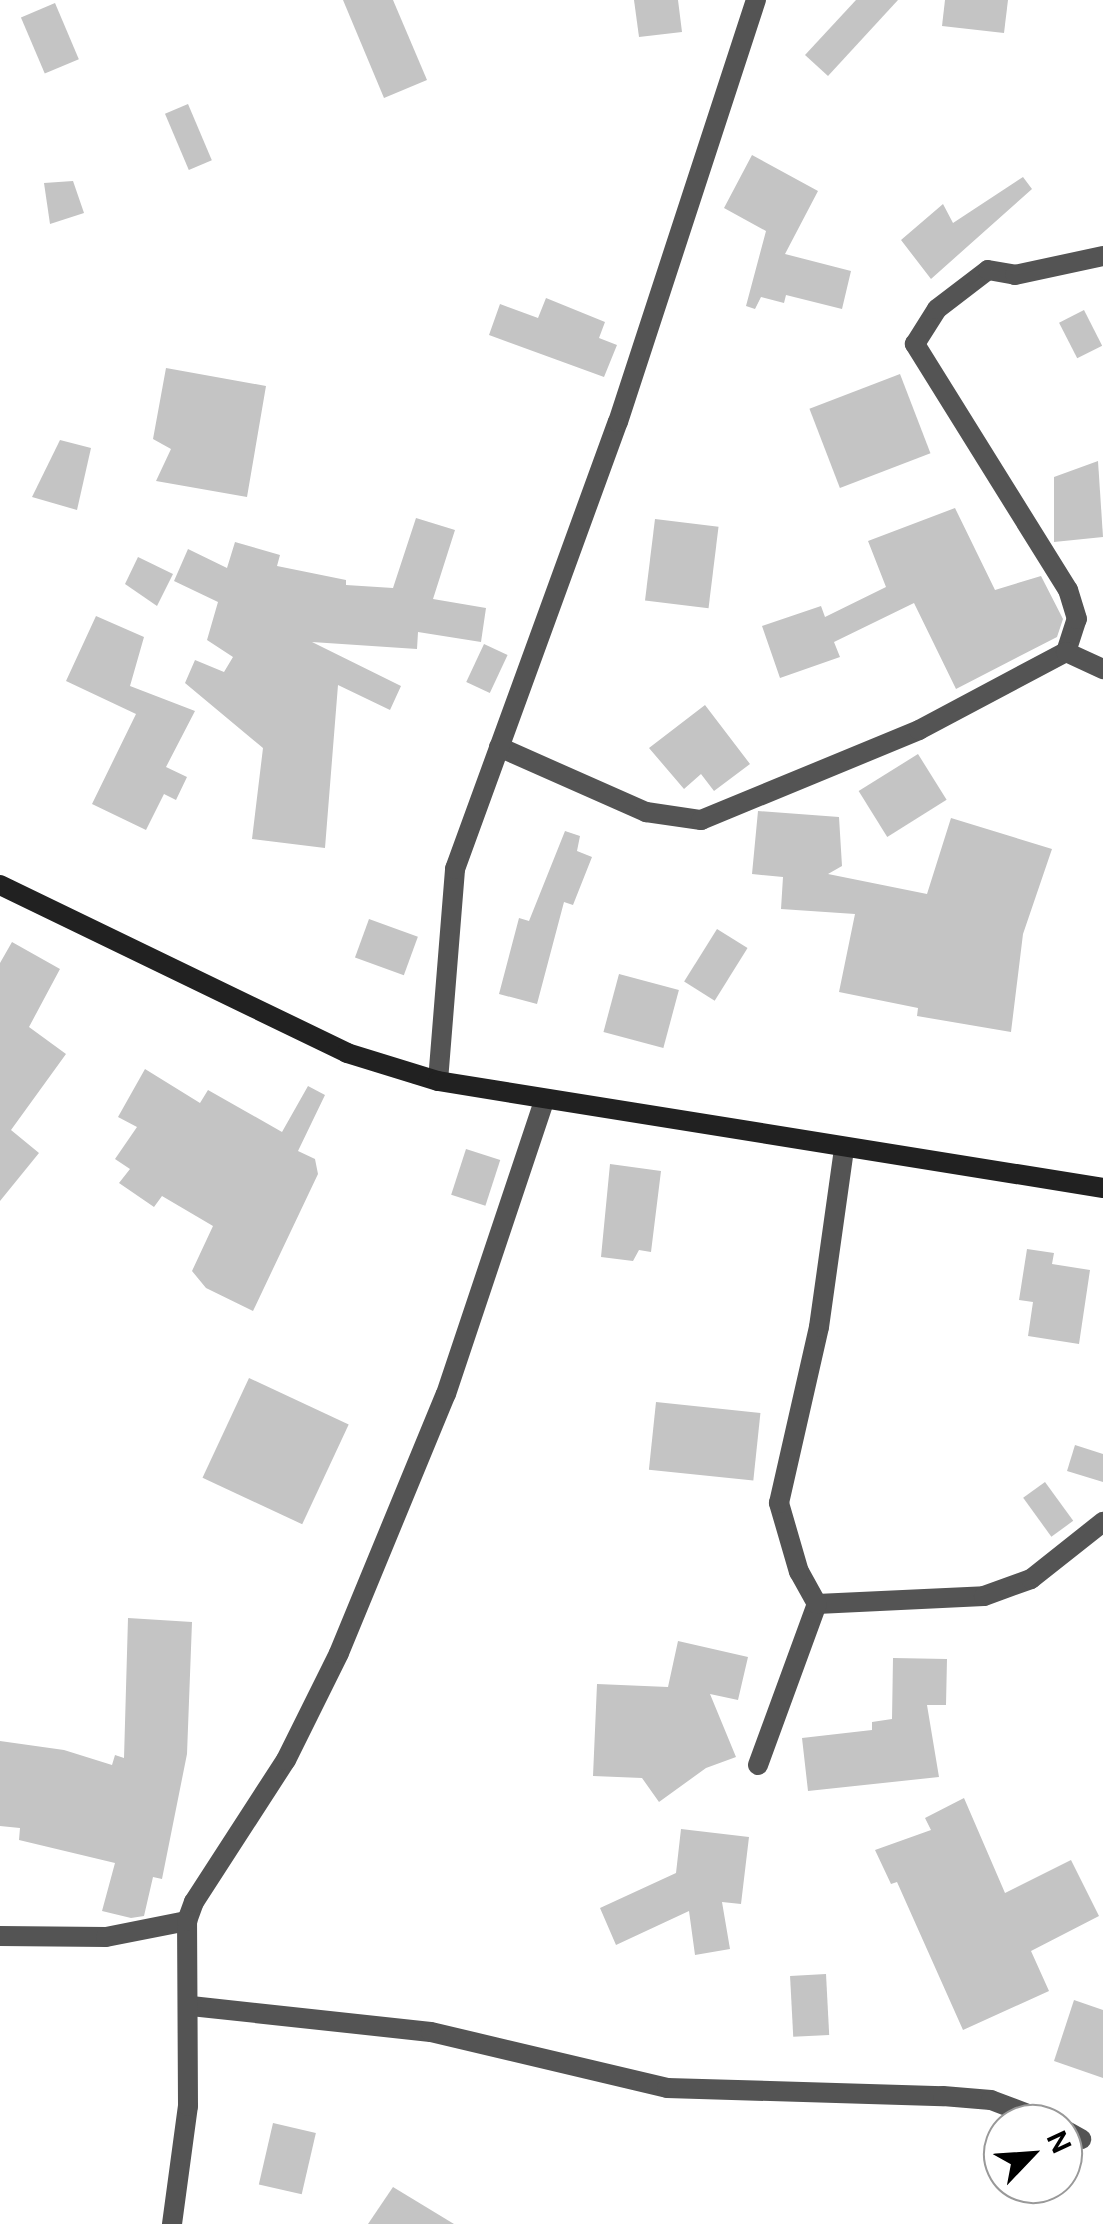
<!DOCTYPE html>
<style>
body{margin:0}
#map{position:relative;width:1103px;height:2224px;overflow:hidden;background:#fff;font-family:"DM Sans",sans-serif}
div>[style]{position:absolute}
.building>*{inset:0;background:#c4c4c4;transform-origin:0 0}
.minor>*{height:20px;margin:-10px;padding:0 10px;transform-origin:10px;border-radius:10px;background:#545454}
.tertiary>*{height:20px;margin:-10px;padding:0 10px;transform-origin:10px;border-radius:10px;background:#545454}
.secondary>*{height:20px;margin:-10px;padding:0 10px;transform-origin:10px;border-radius:10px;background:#212121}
span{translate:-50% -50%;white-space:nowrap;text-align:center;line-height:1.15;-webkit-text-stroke:8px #fff;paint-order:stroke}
.north{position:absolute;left:983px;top:2104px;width:100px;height:100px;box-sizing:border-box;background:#fff;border:2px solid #999;border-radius:50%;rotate:65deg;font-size:28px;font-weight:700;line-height:40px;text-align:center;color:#000}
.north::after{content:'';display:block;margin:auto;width:35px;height:45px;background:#000;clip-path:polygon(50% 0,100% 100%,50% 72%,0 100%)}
</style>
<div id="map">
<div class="building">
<div style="clip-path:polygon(343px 0,393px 0,427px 80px,384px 98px)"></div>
<div style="clip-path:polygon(634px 0,678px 0,682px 32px,639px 37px)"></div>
<div style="clip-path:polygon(856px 0,898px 0,828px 76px,805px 55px)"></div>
<div style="clip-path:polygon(945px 0,1008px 0,1004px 33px,942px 26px)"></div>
<div style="left:55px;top:3px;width:61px;height:37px;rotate:67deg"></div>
<div style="left:188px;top:104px;width:61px;height:25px;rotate:67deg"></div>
<div style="clip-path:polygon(752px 155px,818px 191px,785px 254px,851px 271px,842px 309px,786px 295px,784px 303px,761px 297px,755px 309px,746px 306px,766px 231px,724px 208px)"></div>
<div style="clip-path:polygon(1023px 177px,1032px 189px,931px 279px,901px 240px,943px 204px,953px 223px)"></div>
<div style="clip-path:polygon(73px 181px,84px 213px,50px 224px,44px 183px)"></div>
<div style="clip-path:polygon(546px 298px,605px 322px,599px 338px,617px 345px,604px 377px,489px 335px,500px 304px,538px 318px)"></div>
<div style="left:1084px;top:310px;width:40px;height:28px;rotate:63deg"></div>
<div style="clip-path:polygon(166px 368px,266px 386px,247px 497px,156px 481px,171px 449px,153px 439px)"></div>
<div style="left:900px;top:374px;width:85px;height:97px;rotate:69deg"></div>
<div style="clip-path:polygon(60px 440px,91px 448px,77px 510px,32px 497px)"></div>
<div style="clip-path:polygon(1098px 461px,1103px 537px,1054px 542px,1054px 477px)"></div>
<div style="clip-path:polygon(955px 508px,995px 590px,1041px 576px,1063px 619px,1057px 637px,956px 689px,914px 603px,834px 642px,840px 657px,780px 678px,762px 626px,821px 606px,825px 617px,886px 587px,868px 541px)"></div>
<div style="clip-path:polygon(416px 518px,455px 530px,433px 599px,486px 608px,481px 642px,418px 632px,417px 649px,312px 642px,401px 686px,390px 710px,338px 685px,325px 848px,252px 839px,263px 748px,185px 683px,195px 660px,224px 672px,233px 657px,207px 640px,218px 602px,174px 581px,188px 549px,227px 568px,235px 542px,280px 555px,277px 566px,346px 580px,346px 585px,393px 588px)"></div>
<div style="left:655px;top:519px;width:64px;height:82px;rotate:7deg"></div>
<div style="clip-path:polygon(138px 557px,173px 574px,157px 606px,125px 584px)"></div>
<div style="clip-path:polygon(96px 616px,144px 637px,130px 686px,195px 711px,166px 767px,187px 777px,176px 800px,164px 794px,146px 830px,92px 804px,136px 714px,66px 681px)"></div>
<div style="left:484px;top:644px;width:26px;height:42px;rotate:25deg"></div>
<div style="clip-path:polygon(705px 705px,750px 764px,714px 791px,701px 774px,684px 789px,649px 748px)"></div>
<div style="left:918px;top:754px;width:54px;height:70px;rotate:58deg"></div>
<div style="clip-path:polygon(758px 811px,839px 817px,842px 866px,828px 874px,927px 894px,951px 818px,1052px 849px,1023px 934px,1011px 1032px,917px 1016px,918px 1008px,839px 992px,855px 914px,781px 909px,783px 877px,752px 874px)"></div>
<div style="clip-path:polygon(565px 831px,580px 836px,577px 851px,592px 857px,573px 905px,564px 902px,537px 1004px,499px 994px,519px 918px,529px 921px)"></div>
<div style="left:369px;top:919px;width:52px;height:41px;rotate:20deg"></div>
<div style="left:717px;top:929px;width:36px;height:62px;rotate:32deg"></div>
<div style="clip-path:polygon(12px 942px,60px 969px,29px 1027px,66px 1054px,11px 1130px,39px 1153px,0 1201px,0 963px)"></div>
<div style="left:619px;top:974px;width:62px;height:60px;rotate:15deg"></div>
<div style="clip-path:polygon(145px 1069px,200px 1103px,208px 1090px,282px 1132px,308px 1086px,325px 1095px,298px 1151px,315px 1159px,318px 1174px,253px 1311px,206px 1288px,192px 1271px,213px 1226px,162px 1196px,154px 1207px,119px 1183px,130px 1169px,115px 1159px,137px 1127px,118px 1117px)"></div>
<div style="left:466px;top:1149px;width:36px;height:48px;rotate:18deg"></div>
<div style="clip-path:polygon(610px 1164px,661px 1171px,651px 1252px,639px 1250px,633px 1261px,601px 1257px)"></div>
<div style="clip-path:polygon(1027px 1249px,1054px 1253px,1052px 1264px,1090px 1270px,1079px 1344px,1028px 1336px,1033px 1302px,1019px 1300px)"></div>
<div style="left:249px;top:1378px;width:110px;height:110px;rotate:25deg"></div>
<div style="left:656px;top:1402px;width:105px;height:68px;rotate:6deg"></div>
<div style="clip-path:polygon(1075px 1445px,1103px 1454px,1103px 1482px,1067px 1471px)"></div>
<div style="left:1045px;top:1482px;width:48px;height:27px;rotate:54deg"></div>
<div style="clip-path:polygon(128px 1618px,192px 1622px,187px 1754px,162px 1879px,153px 1877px,144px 1916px,131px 1918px,102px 1911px,115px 1863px,19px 1840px,20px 1828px,0 1826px,0 1741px,64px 1750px,112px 1765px,115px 1755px,124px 1758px)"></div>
<div style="clip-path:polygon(678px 1641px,748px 1657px,738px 1700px,710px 1694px,736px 1757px,706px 1768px,659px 1802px,642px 1778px,593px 1776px,597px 1684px,668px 1687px)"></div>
<div style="clip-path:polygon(893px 1658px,947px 1659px,946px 1705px,927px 1705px,939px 1777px,808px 1791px,802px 1738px,872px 1730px,872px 1722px,892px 1719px)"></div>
<div style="clip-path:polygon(964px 1798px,1005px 1893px,1071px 1860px,1099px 1916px,1031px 1951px,1049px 1991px,963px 2030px,897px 1882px,891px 1884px,875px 1850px,931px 1830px,925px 1818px)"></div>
<div style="clip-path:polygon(681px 1829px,749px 1837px,741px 1904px,722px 1902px,730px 1949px,695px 1955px,689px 1911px,616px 1945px,600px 1908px,676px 1873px)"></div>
<div style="left:826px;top:1974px;width:61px;height:36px;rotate:87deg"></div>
<div style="clip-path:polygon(1074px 2000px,1103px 2010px,1103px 2078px,1054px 2061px)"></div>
<div style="left:273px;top:2123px;width:44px;height:63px;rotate:13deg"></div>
<div style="clip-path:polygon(393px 2187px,454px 2224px,368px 2224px)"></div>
</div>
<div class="minor">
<div style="left:1066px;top:652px;width:35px;rotate:-72deg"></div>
<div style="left:1077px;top:619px;width:30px;rotate:-107deg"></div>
<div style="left:1068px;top:590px;width:290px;rotate:-121.9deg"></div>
<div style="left:915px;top:344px;width:41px;rotate:-57.8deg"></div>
<div style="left:937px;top:309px;width:64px;rotate:-37.4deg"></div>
<div style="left:988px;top:270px;width:27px;rotate:10deg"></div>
<div style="left:1015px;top:275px;width:90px;rotate:-12.2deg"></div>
<div style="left:499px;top:747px;width:161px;rotate:23.9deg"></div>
<div style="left:646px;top:812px;width:56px;rotate:8.3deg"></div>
<div style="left:701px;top:820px;width:236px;rotate:-22.4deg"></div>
<div style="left:919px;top:730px;width:166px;rotate:-28deg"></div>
<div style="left:1066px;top:652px;width:41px;rotate:24.7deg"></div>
<div style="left:817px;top:1604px;width:167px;rotate:-2.7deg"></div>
<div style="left:984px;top:1596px;width:50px;rotate:-19.9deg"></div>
<div style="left:1031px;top:1579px;width:92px;rotate:-38.4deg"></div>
<div style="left:758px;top:1765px;width:171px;rotate:-69.9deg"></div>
<div style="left:817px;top:1604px;width:37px;rotate:-119deg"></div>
<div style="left:799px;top:1572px;width:72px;rotate:-106.2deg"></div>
<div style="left:779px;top:1503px;width:180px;rotate:-77.2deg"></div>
<div style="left:819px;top:1327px;width:180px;rotate:-82deg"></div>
<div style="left:0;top:1936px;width:106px;rotate:0.5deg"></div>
<div style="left:106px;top:1937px;width:83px;rotate:-11.2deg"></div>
<div style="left:191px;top:2006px;width:241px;rotate:6.2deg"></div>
<div style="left:431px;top:2032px;width:243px;rotate:13.3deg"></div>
<div style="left:667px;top:2088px;width:276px;rotate:1.7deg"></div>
<div style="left:943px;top:2096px;width:48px;rotate:4.8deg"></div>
<div style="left:991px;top:2100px;width:67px;rotate:20.9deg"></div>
<div style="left:1063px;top:2129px;width:21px;rotate:29deg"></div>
<div style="left:172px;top:2224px;width:119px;rotate:-82.3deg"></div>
<div style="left:188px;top:2106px;width:185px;rotate:-90.3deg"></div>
<div style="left:187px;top:1921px;width:20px;rotate:-70deg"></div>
<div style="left:194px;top:1902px;width:169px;rotate:-57.1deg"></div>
<div style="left:286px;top:1760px;width:119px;rotate:-63.6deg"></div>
<div style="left:339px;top:1653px;width:280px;rotate:-67.6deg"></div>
<div style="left:446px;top:1394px;width:309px;rotate:-71.5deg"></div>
</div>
<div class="tertiary">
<div style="left:438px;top:1081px;width:213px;rotate:-85.4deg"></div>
<div style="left:455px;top:869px;width:476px;rotate:-70deg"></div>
<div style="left:618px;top:422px;width:444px;rotate:-71.9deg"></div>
</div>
<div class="secondary">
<div style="left:0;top:885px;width:386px;rotate:25.8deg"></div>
<div style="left:347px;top:1053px;width:95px;rotate:17.1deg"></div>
<div style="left:438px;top:1081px;width:674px;rotate:9.14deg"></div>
</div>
<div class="north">N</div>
</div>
